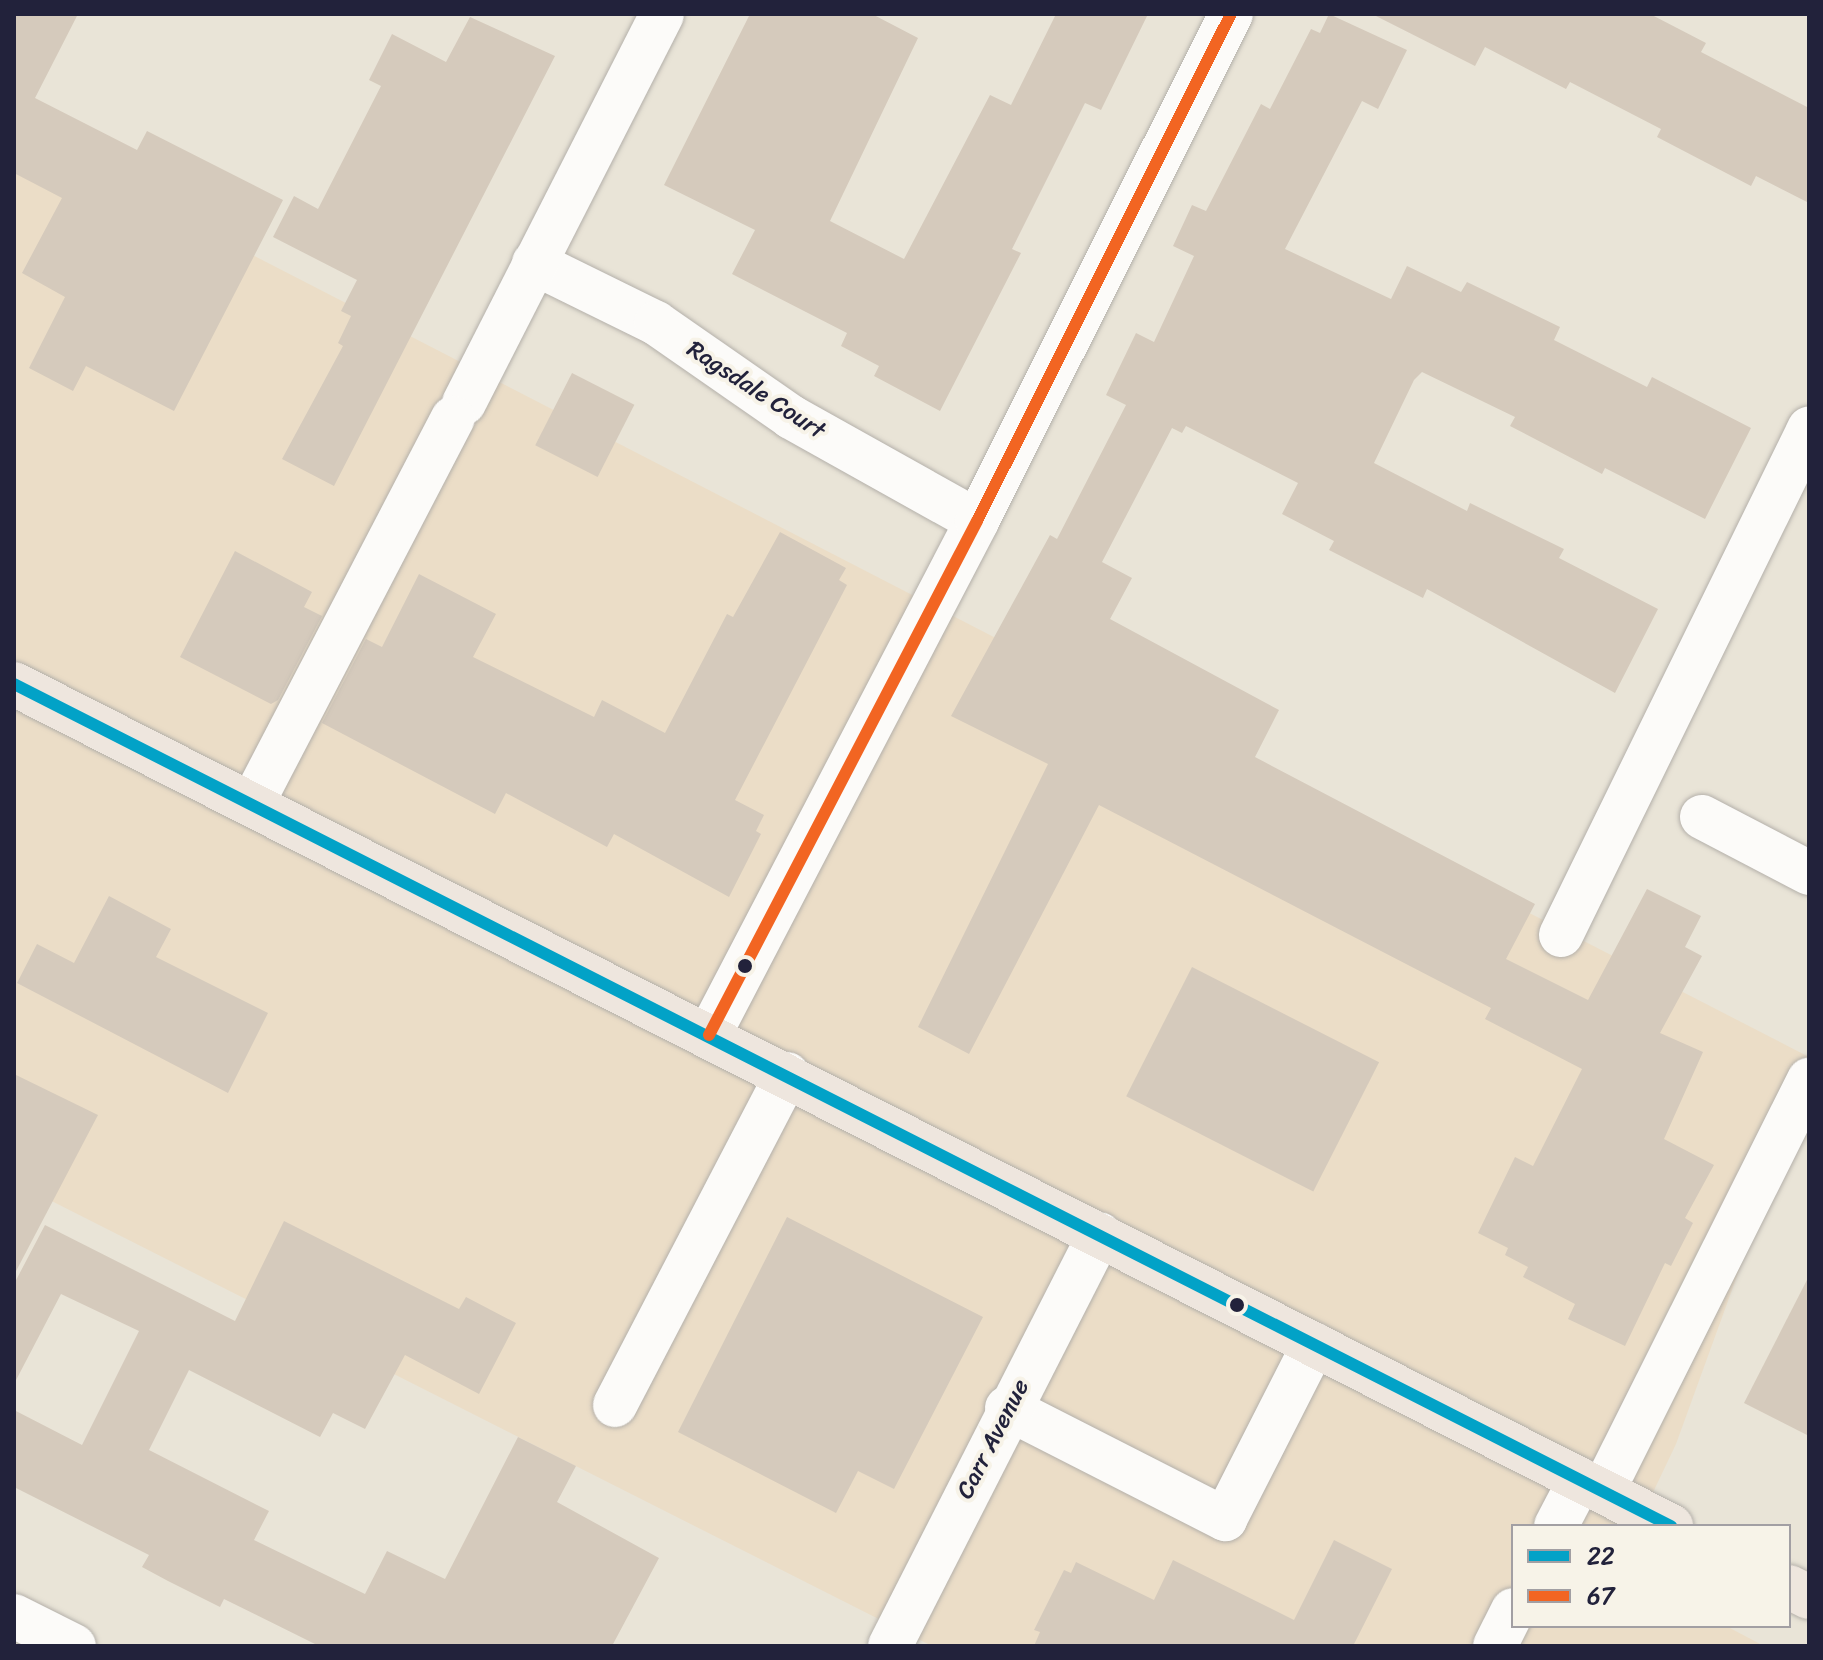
<!DOCTYPE html>
<style>
body{margin:0}
#map{position:relative;width:1823px;height:1660px;overflow:hidden;background:#e9e4d7;font-family:Sriracha,sans-serif}
div>[style]{position:absolute}
.built>*{inset:0;background:#ebddc7}
.building>*{inset:0;background:#d5cabc;transform-origin:0 0}
.roads{filter:drop-shadow(0 0 2px #b4b0aa) drop-shadow(0 0 2px #b4b0aa)}
.minor>*{height:44px;margin:-22px;padding:0 22px;transform-origin:22px;border-radius:22px;background:#fcfbf9}
.major>*{height:44px;margin:-22px;padding:0 22px;transform-origin:22px;border-radius:22px;background:#eee6de}
.bus-1>*{height:12px;margin:-6px;padding:0 6px;transform-origin:6px;border-radius:6px;background:#02a2c7}
.bus-2>*{height:12px;margin:-6px;padding:0 6px;transform-origin:6px;border-radius:6px;background:#f26522}
.dots>*{width:22px;height:22px;translate:-50% -50%;box-sizing:border-box;border:4px solid #f7f3e8;border-radius:50%}
span{translate:-50% -50%;white-space:nowrap;text-align:center;line-height:1.15;-webkit-text-stroke:8px #f7f3e8;paint-order:stroke}
.street-label{font-size:24px;color:#22223b}
.frame{position:absolute;inset:0;border:16px solid #22223b;pointer-events:none}
.legend{position:absolute;left:1511px;top:1524px;width:280px;height:104px;box-sizing:border-box;background:#f7f3e8;border:2px solid #a29fa3;margin:0;padding:10px 14px;list-style:none;font-size:24px;color:#22223b}
.legend li{display:flex;align-items:center;gap:16px;height:40px}
.legend b{width:40px;border:2px solid #a29fa3}
</style>
<div id="map">
<div class="built">
<div style="clip-path:polygon(14px 132px,1809px 1057px,1809px 1078px,1676px 1444px,1637px 1526px,1513px 1526px,1513px 1626px,1726px 1626px,1764px 1646px,932px 1646px,14px 1182px)"></div>
</div>
<div class="building">
<div style="clip-path:polygon(14px 14px,78px 14px,35px 98px,137px 150px,147px 131px,283px 200px,174px 411px,86px 366px,73px 391px,29px 368px,65px 297px,22px 273px,62px 198px,14px 173px)"></div>
<div style="clip-path:polygon(750px 14px,872px 14px,918px 38px,830px 221px,904px 259px,990px 95px,1011px 105px,1056px 14px,1148px 14px,1101px 110px,1085px 103px,1012px 249px,1021px 253px,940px 411px,874px 376px,879px 366px,841px 346px,847px 333px,732px 274px,755px 230px,664px 185px)"></div>
<div style="clip-path:polygon(1329px 14px,1407px 50px,1378px 109px,1362px 101px,1285px 249px,1391px 299px,1407px 266px,1461px 292px,1467px 282px,1560px 327px,1554px 340px,1647px 387px,1652px 377px,1751px 428px,1705px 519px,1605px 468px,1602px 474px,1510px 426px,1515px 417px,1422px 372px,1414px 380px,1374px 463px,1467px 511px,1470px 503px,1564px 549px,1559px 558px,1658px 609px,1615px 693px,1427px 589px,1423px 598px,1329px 550px,1334px 541px,1282px 514px,1298px 483px,1186px 426px,1182px 433px,1172px 428px,1102px 562px,1132px 578px,1110px 619px,1279px 710px,1255px 757px,1535px 904px,1506px 959px,1588px 1000px,1647px 889px,1701px 916px,1685px 947px,1702px 956px,1660px 1033px,1703px 1052px,1664px 1139px,1714px 1165px,1685px 1218px,1693px 1223px,1671px 1266px,1665px 1263px,1625px 1346px,1568px 1319px,1575px 1304px,1523px 1277px,1528px 1267px,1505px 1255px,1508px 1248px,1478px 1233px,1515px 1157px,1533px 1166px,1582px 1069px,1485px 1019px,1491px 1008px,1099px 805px,969px 1054px,918px 1027px,1048px 764px,951px 716px,1050px 535px,1057px 539px,1126px 405px,1106px 395px,1136px 333px,1154px 342px,1194px 256px,1173px 246px,1192px 205px,1206px 211px,1261px 104px,1270px 109px,1311px 29px,1320px 33px)"></div>
<div style="clip-path:polygon(1372px 14px,1650px 14px,1706px 43px,1701px 52px,1809px 108px,1809px 203px,1756px 176px,1751px 186px,1657px 137px,1661px 129px,1570px 82px,1566px 89px,1485px 47px,1475px 66px)"></div>
<div style="clip-path:polygon(470px 17px,555px 56px,334px 486px,282px 459px,343px 346px,338px 343px,351px 316px,341px 311px,357px 280px,273px 237px,294px 196px,318px 209px,381px 86px,369px 80px,392px 34px,446px 62px)"></div>
<div style="left:572px;top:373px;width:70px;height:81px;rotate:27deg"></div>
<div style="clip-path:polygon(780px 532px,846px 568px,839px 580px,847px 585px,735px 800px,764px 815px,756px 831px,761px 834px,729px 897px,614px 834px,607px 847px,506px 793px,495px 814px,322px 723px,366px 639px,382px 647px,419px 574px,496px 614px,473px 657px,594px 717px,602px 700px,665px 733px,727px 614px,733px 617px)"></div>
<div style="clip-path:polygon(235px 551px,312px 592px,304px 607px,322px 616px,278px 700px,271px 704px,180px 657px)"></div>
<div style="clip-path:polygon(109px 896px,171px 929px,156px 957px,268px 1013px,228px 1093px,17px 983px,37px 944px,74px 963px)"></div>
<div style="left:1192px;top:967px;width:210px;height:145px;rotate:27deg"></div>
<div style="clip-path:polygon(14px 1074px,98px 1115px,14px 1275px)"></div>
<div style="clip-path:polygon(787px 1217px,983px 1317px,894px 1489px,858px 1471px,836px 1513px,678px 1432px)"></div>
<div style="clip-path:polygon(284px 1221px,459px 1309px,466px 1297px,516px 1323px,479px 1394px,405px 1355px,365px 1429px,333px 1413px,320px 1437px,189px 1370px,149px 1450px,269px 1511px,254px 1540px,365px 1594px,387px 1551px,445px 1579px,518px 1437px,576px 1466px,557px 1502px,659px 1558px,612px 1646px,319px 1646px,224px 1599px,220px 1607px,168px 1581px,142px 1567px,149px 1555px,14px 1487px,14px 1410px,82px 1445px,139px 1331px,61px 1294px,14px 1384px,14px 1284px,45px 1225px,235px 1321px)"></div>
<div style="clip-path:polygon(1809px 1276px,1809px 1436px,1744px 1403px)"></div>
<div style="clip-path:polygon(1334px 1540px,1392px 1569px,1353px 1646px,1034px 1646px,1040px 1632px,1034px 1630px,1064px 1570px,1071px 1573px,1076px 1562px,1154px 1600px,1173px 1560px,1294px 1620px)"></div>
</div>
<div class="roads">
<div class="minor">
<div style="left:534px;top:263px;width:136px;rotate:26.2deg"></div>
<div style="left:656px;top:323px;width:165px;rotate:34.8deg"></div>
<div style="left:791px;top:417px;width:213px;rotate:29.2deg"></div>
<div style="left:464px;top:403px;width:436px;rotate:-63deg"></div>
<div style="left:252px;top:804px;width:435px;rotate:-62.5deg"></div>
<div style="left:1702px;top:817px;width:121px;rotate:27.6deg"></div>
<div style="left:1561px;top:935px;width:564px;rotate:-63.89deg"></div>
<div style="left:709px;top:1035px;width:580px;rotate:-62.46deg"></div>
<div style="left:977px;top:521px;width:567px;rotate:-63.39deg"></div>
<div style="left:615px;top:1405px;width:373px;rotate:-62.5deg"></div>
<div style="left:1007px;top:1408px;width:245px;rotate:27deg"></div>
<div style="left:1225px;top:1519px;width:196px;rotate:-63deg"></div>
<div style="left:1603px;top:1491px;width:460px;rotate:-63.4deg"></div>
<div style="left:1556px;top:1526px;width:52px;rotate:-62.4deg"></div>
<div style="left:14px;top:1616px;width:67px;rotate:26.6deg"></div>
<div style="left:890px;top:1646px;width:462px;rotate:-63deg"></div>
<div style="left:1495px;top:1646px;width:40px;rotate:-63.4deg"></div>
</div>
<div class="major">
<div style="left:14px;top:684px;width:1859px;rotate:26.94deg"></div>
<div style="left:1789px;top:1587px;width:22px;rotate:27deg"></div>
</div>
</div>
<div class="bus-1">
<div style="left:14px;top:684px;width:1859px;rotate:26.94deg"></div>
</div>
<div class="bus-2">
<div style="left:709px;top:1035px;width:580px;rotate:-62.46deg"></div>
<div style="left:977px;top:521px;width:567px;rotate:-63.39deg"></div>
</div>
<div class="dots">
<div style="left:745px;top:966px;background:#22223b"></div>
<div style="left:1237px;top:1305px;background:#22223b"></div>
</div>
<div class="street-label">
<span style="left:756px;top:390px;rotate:33deg">Ragsdale Court</span>
<span style="left:993px;top:1439px;rotate:-63deg">Carr Avenue</span>
</div>
<div class="frame"></div>
<ul class="legend">
<li><b style="height:10px;background:#02a2c7"></b>22</li>
<li><b style="height:10px;background:#f26522"></b>67</li>
</ul>
</div>
